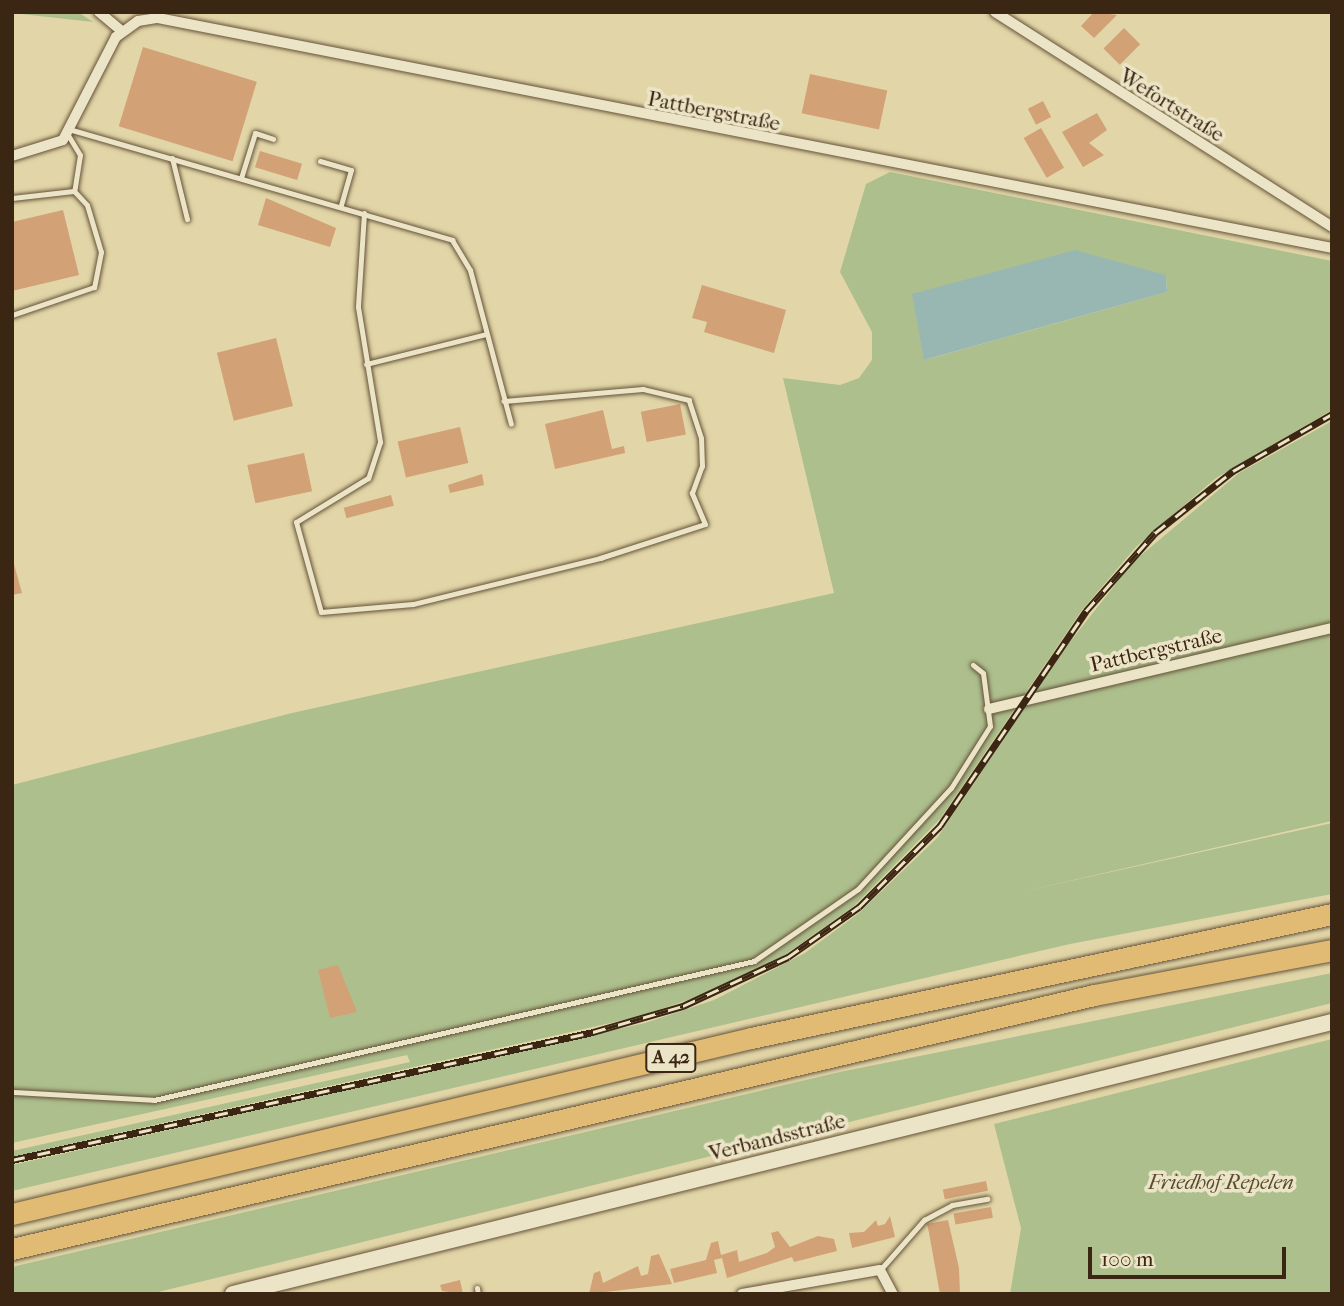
<!DOCTYPE html>
<meta charset="utf-8">
<style>
body{margin:0}
#map{position:relative;width:1344px;height:1306px;overflow:hidden;background:#e2d6a8;font-family:"IM FELL French Canon",serif}
div>[style]{position:absolute}
.green>*{inset:0;background:#adbf8d}
.water>*{inset:0;background:#98b7b2}
.building>*{inset:0;background:#d2a176;transform-origin:0 0}
.roads{filter:drop-shadow(0 0 2px #655239) drop-shadow(0 0 2px #655239)}
.lane>*{height:5px;margin:-2.5px;padding:0 2.5px;transform-origin:2.5px;border-radius:2.5px;background:#ece4c6}
.street>*{height:10px;margin:-5px;padding:0 5px;transform-origin:5px;border-radius:5px;background:#ece4c6}
.secondary>*{height:16px;margin:-8px;padding:0 8px;transform-origin:8px;border-radius:8px;background:#ece4c6}
.highway>*{height:21px;margin:-10.5px;padding:0 10.5px;transform-origin:10.5px;border-radius:10.5px;background:#e1bb74}
.rail>*{height:7px;margin-top:-3.5px;transform-origin:0;background:repeating-linear-gradient(90deg,#ece4c6 0 13px,#3b2614 0 26px);box-sizing:border-box;border-block:2px solid #3b2614}
span{translate:-50% -50%;white-space:nowrap;text-align:center;line-height:1.15;-webkit-text-stroke:7px #ece4c6;paint-order:stroke}
.shield-label span{padding:2px 5px;background:#ece4c6;border:2px solid;border-radius:5px;-webkit-text-stroke-width:0}
.shield-label{font-size:19px;color:#3b2614;font-weight:700}
.street-label{font-size:21px;color:#3b2614}
.park-label{font-size:21px;color:#584c32;font-style:italic}
.frame{position:absolute;inset:0;border:14px solid #3b2614;pointer-events:none}
.scale{position:absolute;left:1088px;top:1247px;width:198px;height:32px;box-sizing:border-box;border:4px solid #3b2614;border-top:0;padding-left:9px;font-size:21px;line-height:24px;white-space:nowrap;color:#3b2614;-webkit-text-stroke:5px #ece4c6;paint-order:stroke}
</style>
<div id="map">
<div class="green">
<div style="clip-path:polygon(78px 12px,93px 22px,12px 13px,12px 12px)"></div>
<div style="clip-path:polygon(evenodd,890px 172px,1332px 261px,1332px 410px,1216px 478px,1136px 547px,1082px 610px,940px 819px,854px 906px,782px 957px,706px 994px,637px 1017px,12px 1157px,12px 1151px,410px 1062px,407px 1055px,12px 1143px,12px 785px,292px 713px,834px 593px,783px 378px,840px 385px,859px 378px,872px 360px,872px 332px,840px 272px,866px 184px,890px 172px,1166px 275px,1167px 292px,925px 360px,1166px 275px)"></div>
<div style="clip-path:polygon(1332px 421px,1332px 821px,998px 897px,1332px 823px,1332px 894px,1070px 944px,12px 1191px,12px 1165px,645px 1023px,714px 1000px,805px 953px,859px 913px,937px 838px,1066px 647px,1133px 562px,1239px 473px)"></div>
<div style="clip-path:polygon(1332px 973px,1332px 1003px,253px 1269px,150px 1294px,12px 1294px,12px 1267px,840px 1072px)"></div>
<div style="clip-path:polygon(1332px 1039px,1332px 1294px,1010px 1294px,1021px 1228px,994px 1124px)"></div>
</div>
<div class="water">
<div style="clip-path:polygon(1075px 250px,1166px 275px,1167px 292px,924px 360px,912px 294px)"></div>
</div>
<div class="building">
<div style="clip-path:polygon(1094px 12px,1117px 15px,1094px 38px,1081px 26px)"></div>
<div style="left:1124px;top:28px;width:23px;height:29px;rotate:45deg"></div>
<div style="left:143px;top:47px;width:119px;height:83px;rotate:17deg"></div>
<div style="left:810px;top:74px;width:79px;height:40px;rotate:12deg"></div>
<div style="left:1043px;top:101px;width:18px;height:17px;rotate:63deg"></div>
<div style="clip-path:polygon(1097px 113px,1107px 130px,1089px 143px,1104px 155px,1083px 167px,1062px 132px)"></div>
<div style="left:1041px;top:128px;width:46px;height:20px;rotate:60deg"></div>
<div style="left:260px;top:151px;width:44px;height:17px;rotate:17deg"></div>
<div style="clip-path:polygon(266px 198px,336px 228px,330px 247px,258px 225px)"></div>
<div style="clip-path:polygon(63px 210px,79px 275px,12px 291px,12px 222px)"></div>
<div style="clip-path:polygon(702px 285px,786px 310px,774px 353px,704px 332px,707px 322px,692px 318px)"></div>
<div style="left:276px;top:338px;width:70px;height:61px;rotate:76deg"></div>
<div style="left:680px;top:404px;width:31px;height:40px;rotate:79deg"></div>
<div style="clip-path:polygon(603px 410px,612px 449px,624px 446px,625px 453px,555px 469px,545px 424px)"></div>
<div style="left:460px;top:427px;width:37px;height:64px;rotate:77deg"></div>
<div style="left:304px;top:453px;width:39px;height:58px;rotate:78deg"></div>
<div style="clip-path:polygon(482px 474px,484px 485px,450px 493px,448px 485px)"></div>
<div style="left:391px;top:495px;width:11px;height:49px;rotate:75deg"></div>
<div style="clip-path:polygon(12px 557px,22px 593px,12px 595px)"></div>
<div style="clip-path:polygon(338px 965px,357px 1012px,330px 1018px,318px 970px)"></div>
<div style="left:986px;top:1181px;width:10px;height:44px;rotate:79deg"></div>
<div style="left:991px;top:1207px;width:11px;height:38px;rotate:80deg"></div>
<div style="clip-path:polygon(890px 1216px,895px 1237px,852px 1248px,849px 1233px,864px 1232px,876px 1220px,878px 1226px,885px 1224px)"></div>
<div style="clip-path:polygon(948px 1220px,959px 1268px,960px 1294px,940px 1294px,929px 1233px,927px 1224px)"></div>
<div style="clip-path:polygon(778px 1231px,790px 1247px,818px 1236px,834px 1239px,837px 1251px,794px 1262px,792px 1257px,727px 1278px,722px 1258px,714px 1260px,717px 1273px,674px 1283px,670px 1269px,706px 1260px,711px 1243px,718px 1241px,721px 1255px,737px 1250px,739px 1262px,767px 1253px,775px 1247px,771px 1233px)"></div>
<div style="clip-path:polygon(659px 1254px,672px 1284px,589px 1294px,594px 1273px,600px 1271px,603px 1283px,638px 1266px,641px 1276px,648px 1274px,651px 1256px)"></div>
<div style="clip-path:polygon(460px 1280px,463px 1294px,442px 1291px,440px 1285px)"></div>
</div>
<div class="roads">
<div class="lane">
<div style="left:72px;top:130px;width:396px;rotate:16.1deg"></div>
<div style="left:452px;top:240px;width:35px;rotate:59deg"></div>
<div style="left:470px;top:270px;width:159px;rotate:75.1deg"></div>
<div style="left:68px;top:135px;width:23px;rotate:59deg"></div>
<div style="left:80px;top:155px;width:36px;rotate:99deg"></div>
<div style="left:172px;top:158px;width:63px;rotate:76.2deg"></div>
<div style="left:320px;top:161px;width:32px;rotate:16deg"></div>
<div style="left:351px;top:170px;width:37px;rotate:106deg"></div>
<div style="left:241px;top:178px;width:47px;rotate:-72.7deg"></div>
<div style="left:255px;top:133px;width:19px;rotate:18deg"></div>
<div style="left:12px;top:198px;width:62px;rotate:-6.4deg"></div>
<div style="left:74px;top:191px;width:19px;rotate:47deg"></div>
<div style="left:87px;top:205px;width:49px;rotate:73.4deg"></div>
<div style="left:101px;top:252px;width:36px;rotate:101deg"></div>
<div style="left:94px;top:287px;width:87px;rotate:161.1deg"></div>
<div style="left:364px;top:213px;width:94px;rotate:93.7deg"></div>
<div style="left:358px;top:307px;width:137px;rotate:80.7deg"></div>
<div style="left:380px;top:442px;width:38px;rotate:108deg"></div>
<div style="left:368px;top:478px;width:84px;rotate:148.6deg"></div>
<div style="left:296px;top:522px;width:93px;rotate:74.5deg"></div>
<div style="left:321px;top:612px;width:92px;rotate:-5deg"></div>
<div style="left:413px;top:604px;width:193px;rotate:-13.8deg"></div>
<div style="left:600px;top:558px;width:110px;rotate:-17.9deg"></div>
<div style="left:705px;top:524px;width:34px;rotate:-113deg"></div>
<div style="left:692px;top:493px;width:29px;rotate:-70deg"></div>
<div style="left:702px;top:466px;width:28px;rotate:-92deg"></div>
<div style="left:701px;top:438px;width:40px;rotate:-108deg"></div>
<div style="left:689px;top:400px;width:47px;rotate:-166.6deg"></div>
<div style="left:643px;top:389px;width:140px;rotate:175.1deg"></div>
<div style="left:366px;top:364px;width:124px;rotate:-14deg"></div>
<div style="left:12px;top:1092px;width:142px;rotate:3.2deg"></div>
<div style="left:154px;top:1100px;width:616px;rotate:-13.04deg"></div>
<div style="left:754px;top:961px;width:126px;rotate:-34.7deg"></div>
<div style="left:858px;top:889px;width:137px;rotate:-47.4deg"></div>
<div style="left:951px;top:788px;width:73px;rotate:-57.8deg"></div>
<div style="left:990px;top:726px;width:53px;rotate:-97.5deg"></div>
<div style="left:983px;top:673px;width:13px;rotate:-141deg"></div>
<div style="left:880px;top:1270px;width:67px;rotate:-48.7deg"></div>
<div style="left:924px;top:1220px;width:32px;rotate:-28deg"></div>
<div style="left:952px;top:1205px;width:36px;rotate:-10deg"></div>
<div style="left:477px;top:1288px;width:6px;rotate:81deg"></div>
</div>
<div class="street">
<div style="left:99px;top:12px;width:30px;rotate:40deg"></div>
<div style="left:995px;top:12px;width:400px;rotate:32.5deg"></div>
<div style="left:12px;top:156px;width:53px;rotate:-17.4deg"></div>
<div style="left:63px;top:140px;width:116px;rotate:-62.8deg"></div>
<div style="left:116px;top:37px;width:27px;rotate:-36deg"></div>
<div style="left:138px;top:21px;width:20px;rotate:-9deg"></div>
<div style="left:158px;top:18px;width:1196px;rotate:11.08deg"></div>
<div style="left:989px;top:709px;width:352px;rotate:-13.3deg"></div>
<div style="left:742px;top:1294px;width:140px;rotate:-9.9deg"></div>
<div style="left:880px;top:1270px;width:27px;rotate:62deg"></div>
</div>
<div class="secondary">
<div style="left:233px;top:1294px;width:1132px;rotate:-13.9deg"></div>
</div>
<div class="highway">
<div style="left:12px;top:1214px;width:760px;rotate:-13.4deg"></div>
<div style="left:751px;top:1038px;width:594px;rotate:-12.05deg"></div>
<div style="left:12px;top:1249px;width:1111px;rotate:-13.21deg"></div>
<div style="left:1094px;top:995px;width:242px;rotate:-10.7deg"></div>
</div>
</div>
<div class="rail">
<div style="left:12px;top:1160px;width:595px;rotate:-12.42deg"></div>
<div style="left:593px;top:1032px;width:94px;rotate:-16.1deg"></div>
<div style="left:683px;top:1006px;width:116px;rotate:-25deg"></div>
<div style="left:788px;top:957px;width:87px;rotate:-35.2deg"></div>
<div style="left:859px;top:907px;width:115px;rotate:-45deg"></div>
<div style="left:940px;top:826px;width:260px;rotate:-55.8deg"></div>
<div style="left:1086px;top:611px;width:104px;rotate:-48.5deg"></div>
<div style="left:1155px;top:533px;width:100px;rotate:-38.5deg"></div>
<div style="left:1233px;top:471px;width:114px;rotate:-29.9deg"></div>
</div>
<div class="shield-label">
<span style="left:671px;top:1058px">A 42</span>
</div>
<div class="street-label">
<span style="left:1172px;top:105px;rotate:32deg">Wefortstraße</span>
<span style="left:714px;top:111px;rotate:11deg">Pattbergstraße</span>
<span style="left:1156px;top:650px;rotate:-13deg">Pattbergstraße</span>
<span style="left:777px;top:1137px;rotate:-14deg">Verbandsstraße</span>
</div>
<div class="park-label">
<span style="left:1221px;top:1182px">Friedhof Repelen</span>
</div>
<div class="frame"></div>
<div class="scale">100 m</div>
</div>
